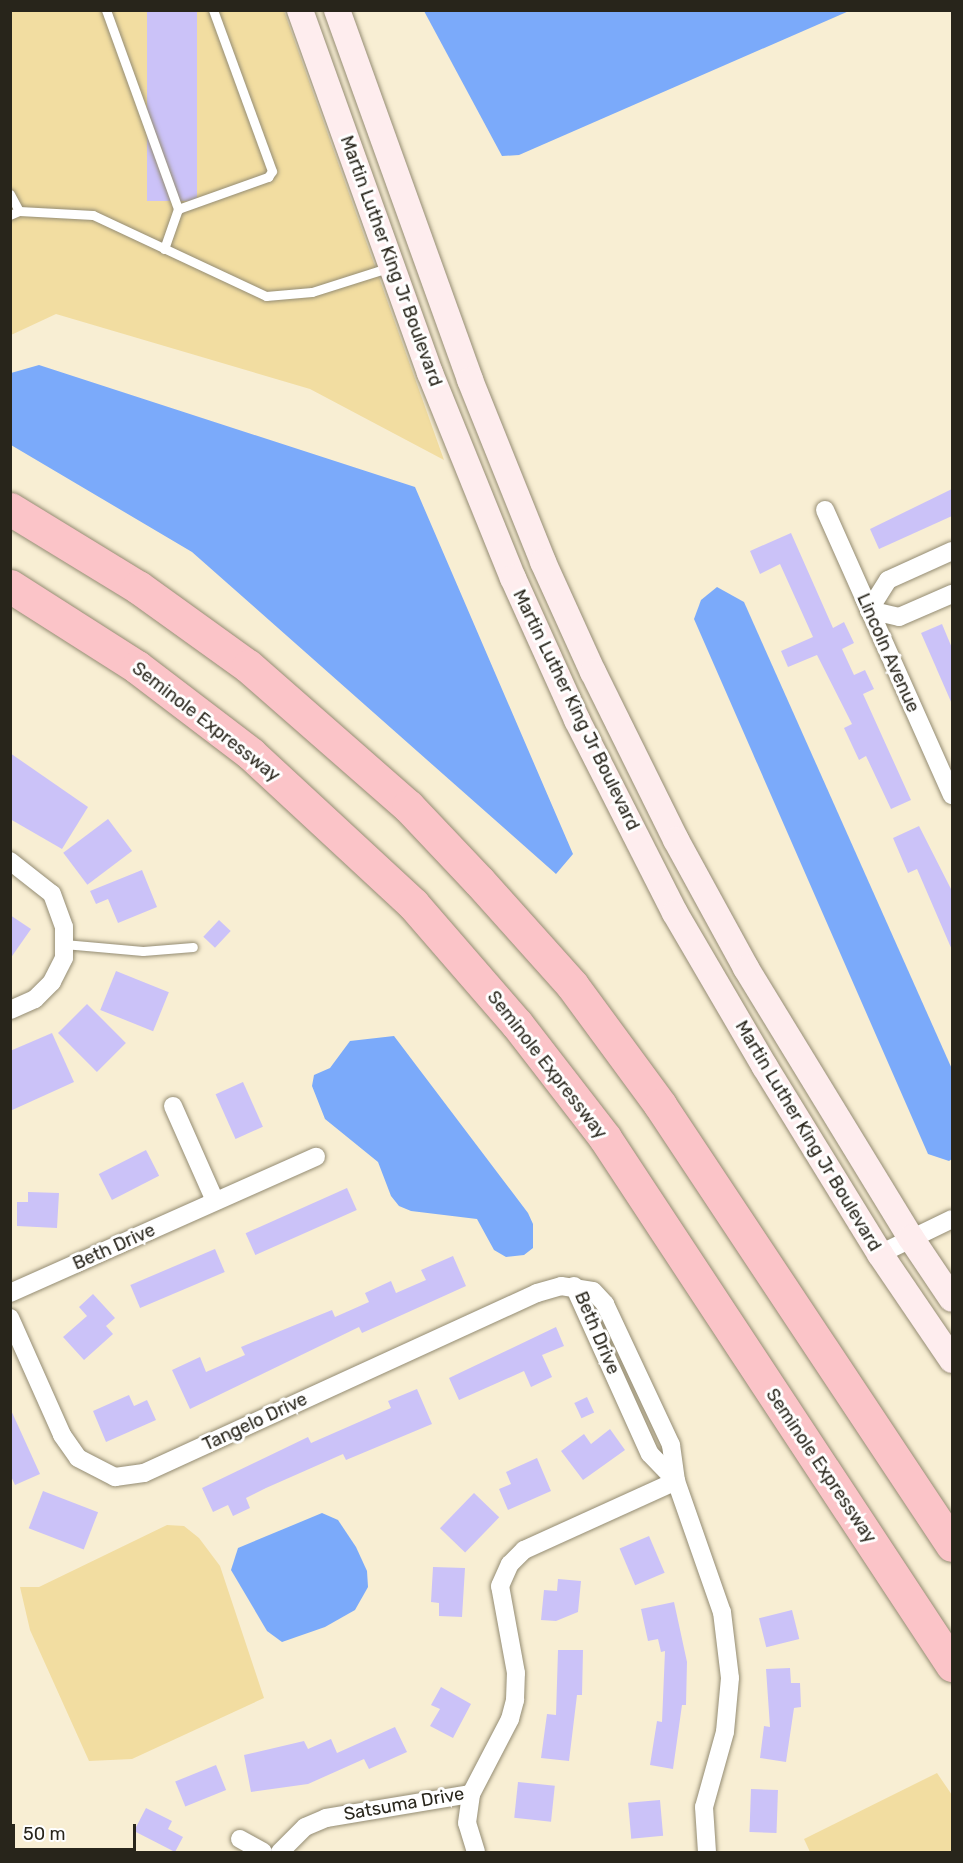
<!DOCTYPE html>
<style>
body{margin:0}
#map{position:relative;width:963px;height:1863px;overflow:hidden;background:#f8eed3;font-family:Rubik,sans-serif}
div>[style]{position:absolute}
.green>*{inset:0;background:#f2dda1}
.water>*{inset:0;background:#7baafa}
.building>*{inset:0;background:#cbc2f8;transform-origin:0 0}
.roads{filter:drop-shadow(0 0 2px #948c73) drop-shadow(0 0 2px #948c73)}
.lane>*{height:9px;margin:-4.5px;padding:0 4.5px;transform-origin:4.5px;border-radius:4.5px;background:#fff}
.street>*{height:18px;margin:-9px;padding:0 9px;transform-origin:9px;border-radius:9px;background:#fff}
.secondary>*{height:26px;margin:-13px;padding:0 13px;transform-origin:13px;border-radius:13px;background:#feedee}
.highway>*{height:33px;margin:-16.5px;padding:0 16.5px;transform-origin:16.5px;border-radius:16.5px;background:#fbc4c8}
span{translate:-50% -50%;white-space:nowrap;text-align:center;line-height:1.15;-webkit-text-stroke:6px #fff;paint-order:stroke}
.street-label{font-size:18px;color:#28251b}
.frame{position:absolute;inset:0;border:12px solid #28251b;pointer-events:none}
.scale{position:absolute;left:12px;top:1824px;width:124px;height:27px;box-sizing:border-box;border:3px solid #28251b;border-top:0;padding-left:8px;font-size:18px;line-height:21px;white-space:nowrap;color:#28251b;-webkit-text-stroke:4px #fff;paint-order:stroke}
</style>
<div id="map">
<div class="green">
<div style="clip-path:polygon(10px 11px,284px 11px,444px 460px,310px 389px,56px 314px,11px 335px)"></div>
<div style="clip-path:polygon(167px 1525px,184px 1526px,199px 1538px,220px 1566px,264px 1698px,132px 1759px,89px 1761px,30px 1630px,20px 1587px,39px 1587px)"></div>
<div style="clip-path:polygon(937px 1773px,952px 1795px,952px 1852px,810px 1852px,804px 1839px)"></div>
</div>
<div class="water">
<div style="clip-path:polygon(424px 11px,849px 11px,519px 155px,502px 156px)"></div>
<div style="clip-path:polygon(39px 365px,415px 487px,573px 854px,556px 874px,192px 552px,11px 445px,11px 373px)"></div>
<div style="clip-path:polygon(717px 587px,744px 602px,952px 1069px,952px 1159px,949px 1161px,928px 1154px,694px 619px,701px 600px)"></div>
<div style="clip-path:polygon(394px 1036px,528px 1213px,533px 1224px,533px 1248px,524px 1255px,506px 1257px,494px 1250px,477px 1219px,411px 1211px,399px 1206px,391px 1196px,378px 1162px,325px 1119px,312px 1086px,314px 1075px,330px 1068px,350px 1041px)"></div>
<div style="clip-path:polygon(322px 1513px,338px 1520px,356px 1547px,367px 1571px,368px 1587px,355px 1610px,325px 1627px,282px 1642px,267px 1631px,231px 1570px,238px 1548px)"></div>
</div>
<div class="building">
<div style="left:147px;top:10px;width:50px;height:191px"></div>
<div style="clip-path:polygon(952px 489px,952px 516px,879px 549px,870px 529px)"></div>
<div style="clip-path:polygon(791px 533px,833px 628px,844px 622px,854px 643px,842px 649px,854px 675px,865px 670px,874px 689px,863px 694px,911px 800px,891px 809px,866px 756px,859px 760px,844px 728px,852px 724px,817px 655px,788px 667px,781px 651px,813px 637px,780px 564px,760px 574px,750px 551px)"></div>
<div style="clip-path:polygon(942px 624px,952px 648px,952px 704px,921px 633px)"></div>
<div style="clip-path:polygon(10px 753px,88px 807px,62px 849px,10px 819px)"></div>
<div style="left:108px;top:819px;width:40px;height:56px;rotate:53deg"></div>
<div style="clip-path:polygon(919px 826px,952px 891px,952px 950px,917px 869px,908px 873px,893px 838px)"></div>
<div style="clip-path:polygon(142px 870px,157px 907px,118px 923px,108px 899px,96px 904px,90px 891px)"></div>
<div style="clip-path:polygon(10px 915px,31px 929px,10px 959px)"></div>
<div style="left:219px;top:920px;width:16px;height:23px;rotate:43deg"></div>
<div style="left:116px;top:971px;width:57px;height:42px;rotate:22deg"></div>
<div style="left:87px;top:1004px;width:55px;height:41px;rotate:45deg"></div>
<div style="clip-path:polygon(52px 1033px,74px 1082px,10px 1111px,10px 1051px)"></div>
<div style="left:243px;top:1082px;width:49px;height:30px;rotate:66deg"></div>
<div style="left:146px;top:1150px;width:29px;height:53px;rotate:63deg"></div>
<div style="left:347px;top:1188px;width:24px;height:111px;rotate:66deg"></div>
<div style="clip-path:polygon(28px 1192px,59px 1193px,57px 1228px,17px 1226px,17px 1202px,28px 1202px)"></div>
<div style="left:215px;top:1249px;width:25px;height:92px;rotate:67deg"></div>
<div style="clip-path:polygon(453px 1256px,466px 1286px,362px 1333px,359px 1327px,190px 1409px,172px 1370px,200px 1357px,206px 1372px,245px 1355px,241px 1347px,263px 1338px,332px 1310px,335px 1317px,369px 1302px,365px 1293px,391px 1281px,396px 1293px,426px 1280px,421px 1270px)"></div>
<div style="clip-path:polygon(93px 1294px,115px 1318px,106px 1326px,113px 1334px,84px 1360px,63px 1337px,87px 1316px,79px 1307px)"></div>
<div style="clip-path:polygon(556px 1327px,564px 1346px,542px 1355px,552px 1377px,531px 1387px,524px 1371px,459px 1400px,449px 1378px)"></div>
<div style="clip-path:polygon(417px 1389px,432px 1424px,346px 1460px,343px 1454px,266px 1488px,246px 1498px,250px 1508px,233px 1516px,228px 1505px,213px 1512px,202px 1488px,308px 1437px,311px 1443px,391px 1408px,388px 1401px)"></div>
<div style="clip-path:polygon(129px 1395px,134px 1406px,147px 1400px,156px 1420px,106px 1442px,93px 1411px)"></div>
<div style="left:587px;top:1397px;width:17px;height:14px;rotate:65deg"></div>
<div style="clip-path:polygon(10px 1408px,40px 1474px,15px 1485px,10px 1474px)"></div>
<div style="clip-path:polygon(610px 1429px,625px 1450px,583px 1480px,561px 1451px,584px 1434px,591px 1444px)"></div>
<div style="clip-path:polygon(537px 1458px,551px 1491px,508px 1510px,499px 1489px,511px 1484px,506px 1472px)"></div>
<div style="left:43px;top:1491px;width:59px;height:40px;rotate:21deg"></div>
<div style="left:474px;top:1493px;width:35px;height:49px;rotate:44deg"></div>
<div style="left:649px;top:1536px;width:40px;height:32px;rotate:67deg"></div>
<div style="clip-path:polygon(433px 1567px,465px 1568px,462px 1617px,439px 1616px,439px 1603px,431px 1602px)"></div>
<div style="clip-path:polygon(558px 1579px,581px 1581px,578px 1612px,556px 1621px,541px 1620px,544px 1590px,557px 1591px)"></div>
<div style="clip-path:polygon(674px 1602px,687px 1662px,686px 1705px,682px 1705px,673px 1769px,650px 1765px,657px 1721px,662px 1722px,665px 1651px,661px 1652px,658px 1639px,648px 1641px,641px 1609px)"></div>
<div style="left:792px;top:1610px;width:30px;height:34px;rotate:76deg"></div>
<div style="clip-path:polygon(558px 1650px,583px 1650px,582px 1695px,577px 1695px,569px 1761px,541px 1758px,547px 1714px,556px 1715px)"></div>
<div style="clip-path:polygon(790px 1668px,791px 1683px,800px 1683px,801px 1707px,794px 1708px,786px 1762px,760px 1758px,764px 1726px,770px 1727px,766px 1669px)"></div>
<div style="clip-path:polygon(441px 1687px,471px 1704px,453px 1738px,430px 1726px,440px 1709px,431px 1705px)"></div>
<div style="clip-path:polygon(395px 1727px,407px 1752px,369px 1769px,364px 1759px,308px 1784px,251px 1792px,244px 1755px,304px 1741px,308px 1749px,331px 1739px,337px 1753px)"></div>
<div style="left:216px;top:1765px;width:27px;height:44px;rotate:68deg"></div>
<div style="left:518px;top:1782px;width:37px;height:36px;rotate:6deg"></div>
<div style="left:751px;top:1789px;width:27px;height:43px;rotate:2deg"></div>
<div style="left:660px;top:1800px;width:36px;height:32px;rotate:85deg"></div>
<div style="clip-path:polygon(146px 1808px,172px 1821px,168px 1829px,183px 1837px,175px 1852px,134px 1831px)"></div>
</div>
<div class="roads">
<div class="lane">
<div style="left:106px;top:10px;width:212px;rotate:70.1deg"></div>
<div style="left:10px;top:194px;width:19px;rotate:62deg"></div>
<div style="left:10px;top:215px;width:10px;rotate:-24deg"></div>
<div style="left:19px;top:211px;width:74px;rotate:3.1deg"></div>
<div style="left:93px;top:215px;width:191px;rotate:25.1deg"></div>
<div style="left:266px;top:296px;width:46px;rotate:-5deg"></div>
<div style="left:312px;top:292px;width:83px;rotate:-17.6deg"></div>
<div style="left:164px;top:249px;width:42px;rotate:-70.7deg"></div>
<div style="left:178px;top:209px;width:96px;rotate:-19.6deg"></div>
<div style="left:268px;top:177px;width:7px;rotate:-56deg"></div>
<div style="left:272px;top:171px;width:171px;rotate:-110.1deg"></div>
<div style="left:64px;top:944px;width:79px;rotate:5.1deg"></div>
<div style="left:143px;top:951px;width:50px;rotate:-4.6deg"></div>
</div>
<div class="street">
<div style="left:825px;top:510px;width:312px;rotate:66deg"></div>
<div style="left:952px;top:551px;width:70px;rotate:155.6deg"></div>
<div style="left:888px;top:580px;width:36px;rotate:122deg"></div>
<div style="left:869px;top:610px;width:31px;rotate:13deg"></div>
<div style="left:899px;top:617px;width:58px;rotate:-23.5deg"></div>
<div style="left:10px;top:861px;width:53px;rotate:38.2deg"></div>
<div style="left:52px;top:894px;width:35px;rotate:70deg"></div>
<div style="left:64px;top:927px;width:31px;rotate:90deg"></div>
<div style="left:64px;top:958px;width:27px;rotate:117deg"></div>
<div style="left:52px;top:982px;width:24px;rotate:135deg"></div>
<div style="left:35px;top:999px;width:27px;rotate:156deg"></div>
<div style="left:173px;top:1106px;width:104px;rotate:66.1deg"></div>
<div style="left:880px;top:1254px;width:80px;rotate:-25.9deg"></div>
<div style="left:574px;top:1286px;width:184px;rotate:65.7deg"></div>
<div style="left:650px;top:1454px;width:37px;rotate:46deg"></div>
<div style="left:10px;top:1293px;width:335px;rotate:-24deg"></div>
<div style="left:10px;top:1318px;width:128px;rotate:66deg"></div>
<div style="left:62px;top:1435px;width:28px;rotate:55deg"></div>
<div style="left:78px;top:1458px;width:42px;rotate:27.2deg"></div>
<div style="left:115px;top:1477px;width:29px;rotate:-8deg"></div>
<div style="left:144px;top:1473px;width:432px;rotate:-24.6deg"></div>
<div style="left:537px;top:1293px;width:25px;rotate:-16deg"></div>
<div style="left:561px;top:1286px;width:32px;rotate:9deg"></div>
<div style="left:593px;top:1291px;width:18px;rotate:47deg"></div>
<div style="left:605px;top:1304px;width:156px;rotate:64.9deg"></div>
<div style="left:671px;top:1445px;width:36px;rotate:82deg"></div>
<div style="left:676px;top:1481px;width:139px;rotate:70.7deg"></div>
<div style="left:722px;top:1612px;width:66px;rotate:83.1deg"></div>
<div style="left:730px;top:1678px;width:54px;rotate:95.3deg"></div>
<div style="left:725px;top:1732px;width:78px;rotate:105.6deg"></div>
<div style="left:704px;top:1807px;width:45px;rotate:86.2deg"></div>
<div style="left:240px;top:1839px;width:26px;rotate:29deg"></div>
<div style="left:280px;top:1852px;width:35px;rotate:-45deg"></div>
<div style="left:305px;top:1827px;width:23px;rotate:-23deg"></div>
<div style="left:326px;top:1818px;width:147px;rotate:-9.4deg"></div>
<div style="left:476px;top:1852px;width:30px;rotate:-107deg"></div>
<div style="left:467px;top:1823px;width:29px;rotate:-82deg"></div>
<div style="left:471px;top:1794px;width:85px;rotate:-62.5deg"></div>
<div style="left:510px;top:1719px;width:20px;rotate:-75deg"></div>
<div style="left:515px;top:1700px;width:27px;rotate:-88deg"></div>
<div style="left:516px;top:1673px;width:88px;rotate:-100.4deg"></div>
<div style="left:500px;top:1586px;width:24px;rotate:-66deg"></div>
<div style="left:510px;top:1564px;width:20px;rotate:-45deg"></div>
<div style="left:524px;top:1550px;width:167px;rotate:-24.4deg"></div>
</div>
<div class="secondary">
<div style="left:300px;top:10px;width:386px;rotate:70.3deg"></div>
<div style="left:430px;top:373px;width:221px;rotate:68deg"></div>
<div style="left:513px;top:578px;width:156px;rotate:65.7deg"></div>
<div style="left:577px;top:720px;width:216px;rotate:63.1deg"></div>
<div style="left:675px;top:913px;width:178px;rotate:59.7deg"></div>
<div style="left:765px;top:1067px;width:220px;rotate:58.4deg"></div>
<div style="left:880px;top:1254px;width:128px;rotate:55.8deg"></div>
<div style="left:337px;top:10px;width:393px;rotate:70.2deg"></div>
<div style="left:470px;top:380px;width:196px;rotate:68.1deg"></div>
<div style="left:543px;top:562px;width:121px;rotate:65.6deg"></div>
<div style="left:593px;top:672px;width:187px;rotate:63.7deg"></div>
<div style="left:676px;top:840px;width:146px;rotate:61.3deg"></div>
<div style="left:746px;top:968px;width:316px;rotate:58.6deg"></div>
<div style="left:911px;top:1238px;width:73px;rotate:56.1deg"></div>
</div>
<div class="highway">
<div style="left:10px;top:509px;width:150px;rotate:31.4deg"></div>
<div style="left:138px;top:587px;width:135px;rotate:35.7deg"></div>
<div style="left:248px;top:666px;width:213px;rotate:41.2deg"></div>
<div style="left:408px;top:806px;width:103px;rotate:46.6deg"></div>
<div style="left:479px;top:881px;width:140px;rotate:48.2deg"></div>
<div style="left:572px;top:985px;width:149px;rotate:53.7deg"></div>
<div style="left:660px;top:1105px;width:528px;rotate:56.43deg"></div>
<div style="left:10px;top:586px;width:151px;rotate:32.5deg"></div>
<div style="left:137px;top:667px;width:143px;rotate:37.3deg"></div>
<div style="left:251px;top:754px;width:221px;rotate:42.8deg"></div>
<div style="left:413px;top:904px;width:159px;rotate:49.1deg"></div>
<div style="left:517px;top:1024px;width:144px;rotate:52.3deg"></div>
<div style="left:605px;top:1138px;width:631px;rotate:56.64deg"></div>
</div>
</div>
<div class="street-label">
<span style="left:391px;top:261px;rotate:70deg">Martin Luther King Jr Boulevard</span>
<span style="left:888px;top:653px;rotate:66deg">Lincoln Avenue</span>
<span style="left:576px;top:710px;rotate:64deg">Martin Luther King Jr Boulevard</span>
<span style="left:206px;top:722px;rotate:38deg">Seminole Expressway</span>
<span style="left:547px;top:1065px;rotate:52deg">Seminole Expressway</span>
<span style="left:808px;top:1136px;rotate:59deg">Martin Luther King Jr Boulevard</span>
<span style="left:114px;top:1247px;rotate:-24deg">Beth Drive</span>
<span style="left:597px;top:1333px;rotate:67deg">Beth Drive</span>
<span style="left:255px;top:1422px;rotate:-25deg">Tangelo Drive</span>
<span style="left:821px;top:1466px;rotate:56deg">Seminole Expressway</span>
<span style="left:404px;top:1804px;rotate:-10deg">Satsuma Drive</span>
</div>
<div class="frame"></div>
<div class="scale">50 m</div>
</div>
